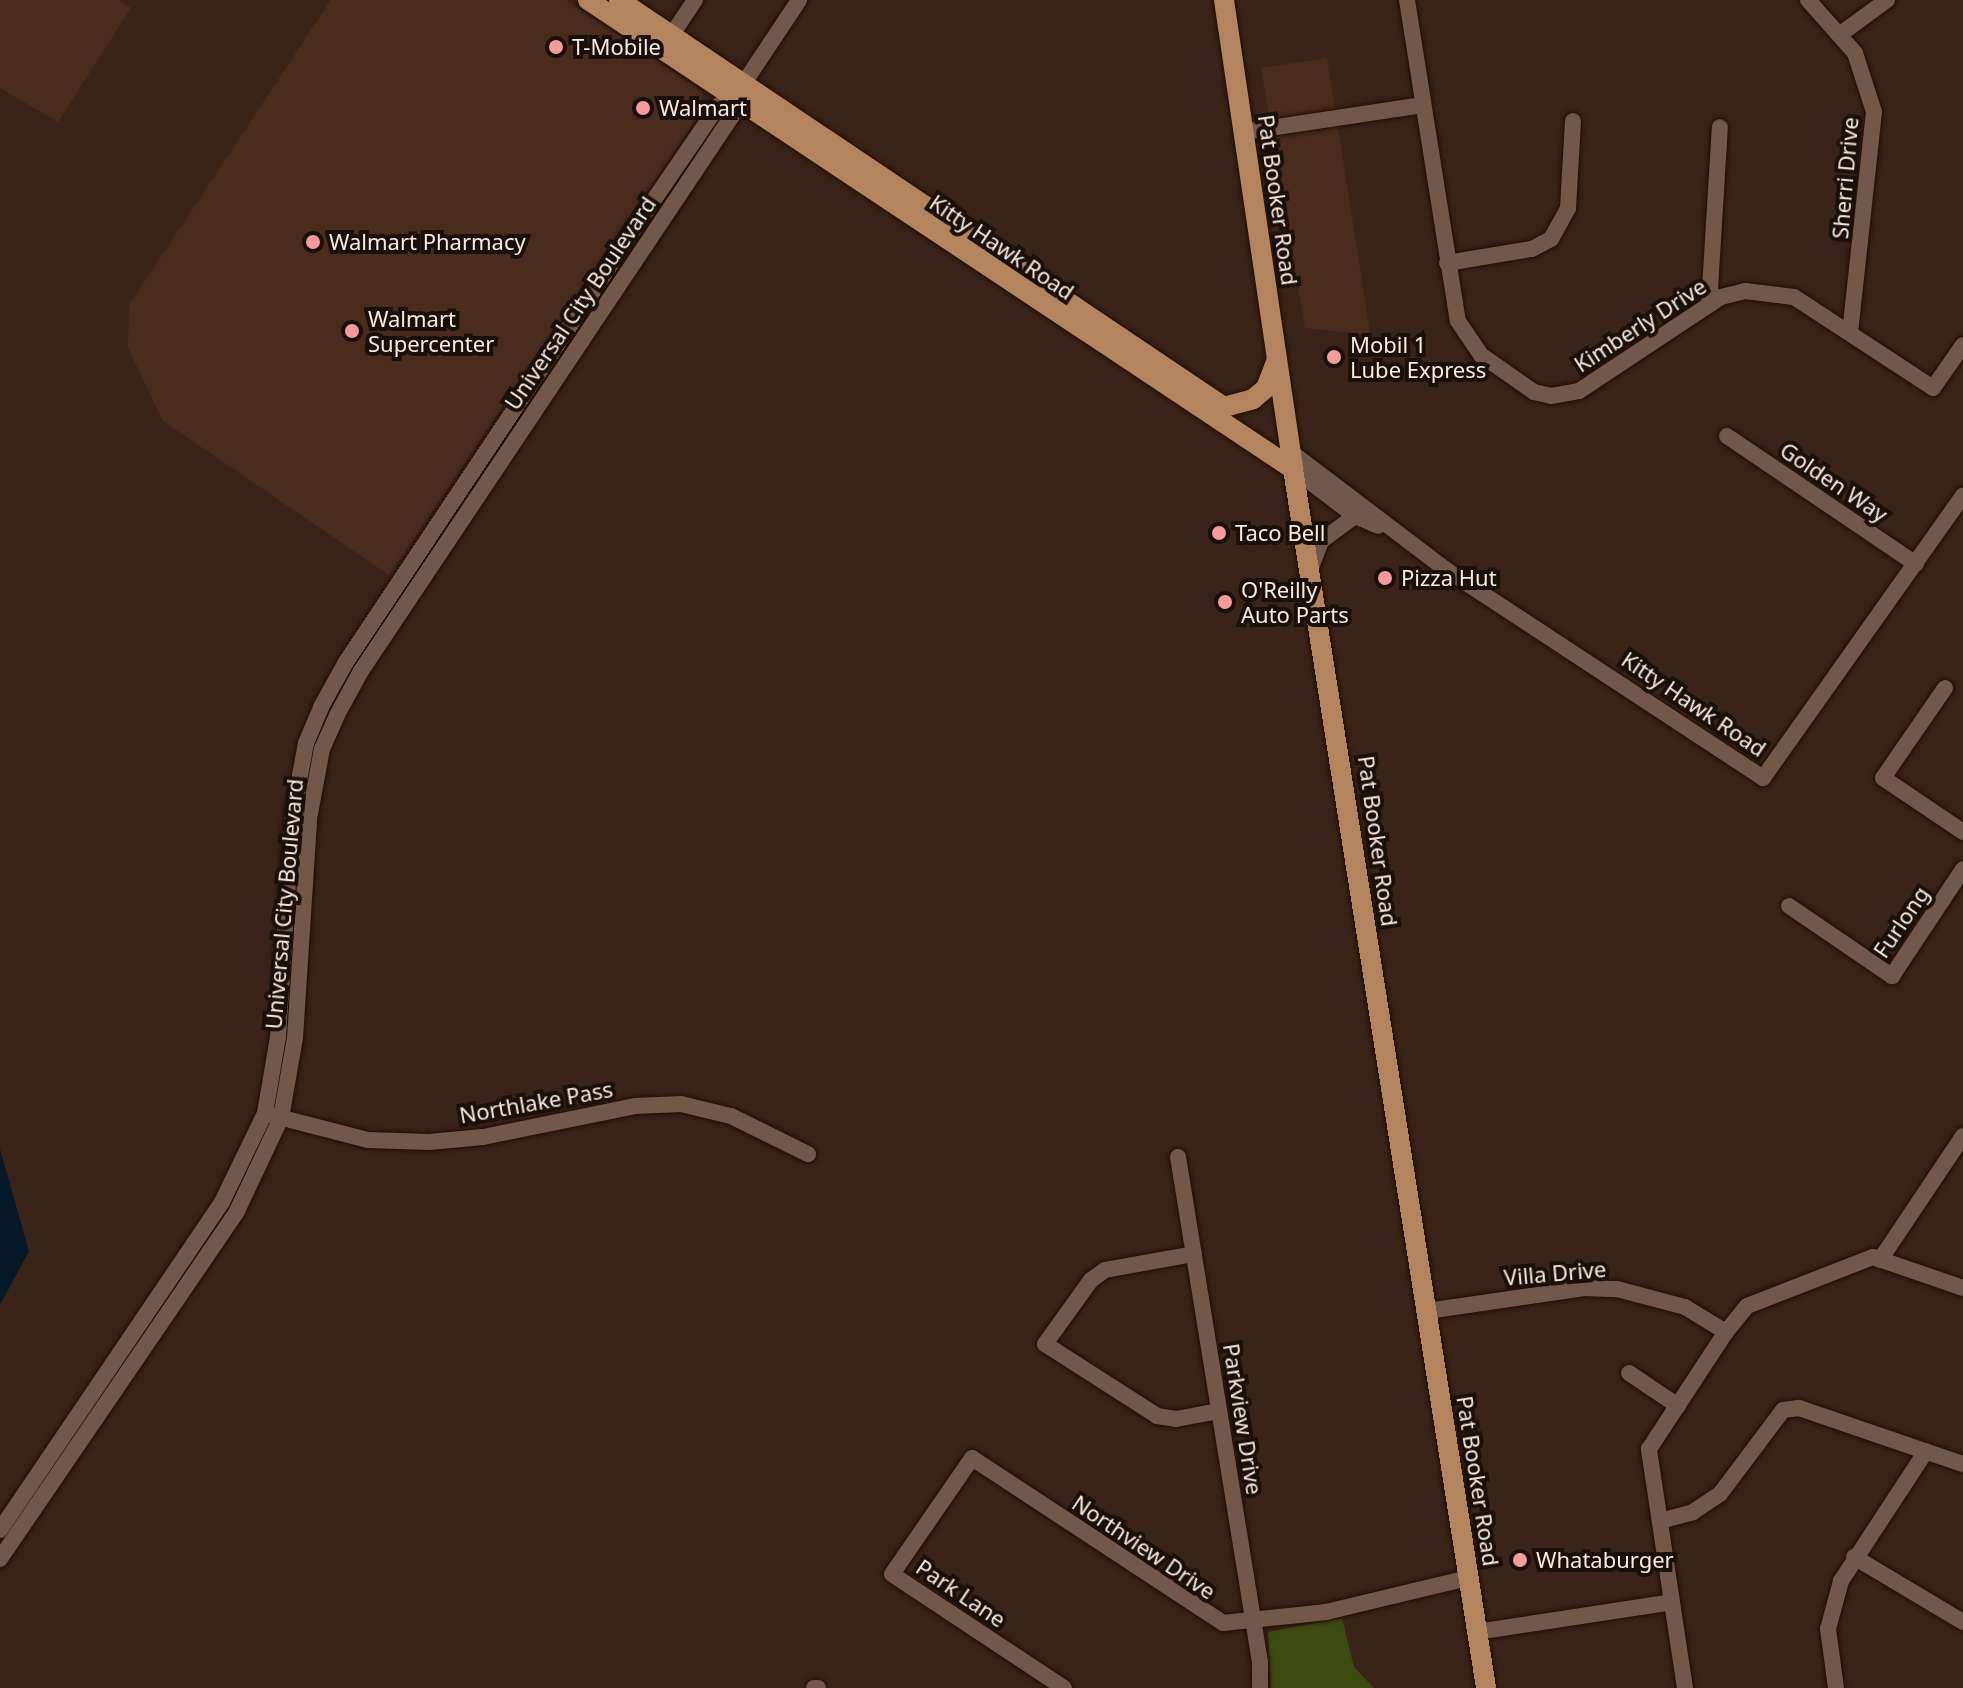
<!DOCTYPE html>
<style>
body{margin:0}
#map{position:relative;width:1963px;height:1688px;overflow:hidden;background:#3a2419;font-family:"Noto Sans",sans-serif}
div>[style]{position:absolute}
.built>*{inset:0;background:#492c1d}
.green>*{inset:0;background:#3d4a10}
.water>*{inset:0;background:#06192b}
.roads{filter:drop-shadow(0 0 2px #210d04) drop-shadow(0 0 2px #210d04)}
.minor>*{height:16px;margin:-8px;padding:0 8px;transform-origin:8px;border-radius:8px;background:#71584b}
.major>*{height:20px;margin:-10px;padding:0 10px;transform-origin:10px;border-radius:10px;background:#b4845e}
.dots>*{width:22px;height:22px;translate:-50% -50%;box-sizing:border-box;border:4px solid #1a100b;border-radius:50%}
span{translate:-50% -50%;white-space:nowrap;text-align:center;line-height:1.15;-webkit-text-stroke:8px #1a100b;paint-order:stroke}
.poi-label{font-size:22px;color:#f8e9e1}
.left{translate:0 -50%;text-align:left}
.street-label{font-size:22px;color:#f8e9e1}
</style>
<div id="map">
<div class="built">
<div style="clip-path:polygon(0 0,119px 0,131px 8px,58px 122px,0 88px)"></div>
<div style="clip-path:polygon(331px 0,566px 0,702px 91px,703px 109px,389px 575px,163px 421px,128px 348px,129px 305px)"></div>
<div style="clip-path:polygon(1327px 58px,1370px 332px,1361px 334px,1305px 328px,1261px 68px)"></div>
</div>
<div class="green">
<div style="clip-path:polygon(1342px 1618px,1354px 1667px,1374px 1688px,1271px 1688px,1268px 1632px)"></div>
</div>
<div class="water">
<div style="clip-path:polygon(0 1149px,29px 1251px,0 1305px)"></div>
</div>
<div class="roads">
<div class="minor">
<div style="left:1407px;top:0;width:325px;rotate:81deg"></div>
<div style="left:1458px;top:321px;width:41px;rotate:55.9deg"></div>
<div style="left:1481px;top:355px;width:65px;rotate:34.9deg"></div>
<div style="left:1534px;top:392px;width:17px;rotate:13deg"></div>
<div style="left:1551px;top:396px;width:28px;rotate:-10deg"></div>
<div style="left:1579px;top:391px;width:170px;rotate:-33.5deg"></div>
<div style="left:1721px;top:297px;width:25px;rotate:-14deg"></div>
<div style="left:1745px;top:291px;width:49px;rotate:7deg"></div>
<div style="left:1794px;top:297px;width:166px;rotate:33.2deg"></div>
<div style="left:1933px;top:388px;width:52px;rotate:-55.1deg"></div>
<div style="left:1808px;top:0;width:71px;rotate:48.4deg"></div>
<div style="left:1855px;top:53px;width:62px;rotate:72.1deg"></div>
<div style="left:1874px;top:112px;width:221px;rotate:96.2deg"></div>
<div style="left:1842px;top:33px;width:56px;rotate:-36.3deg"></div>
<div style="left:665px;top:45px;width:54px;rotate:-56.3deg"></div>
<div style="left:1244px;top:132px;width:181px;rotate:-8.6deg"></div>
<div style="left:1447px;top:263px;width:86px;rotate:-9.4deg"></div>
<div style="left:1532px;top:249px;width:21px;rotate:-28deg"></div>
<div style="left:1551px;top:239px;width:35px;rotate:-61deg"></div>
<div style="left:1568px;top:208px;width:87px;rotate:-86.7deg"></div>
<div style="left:1709px;top:305px;width:178px;rotate:-86.5deg"></div>
<div style="left:1727px;top:436px;width:228px;rotate:34.1deg"></div>
<div style="left:1291px;top:452px;width:197px;rotate:37.2deg"></div>
<div style="left:1448px;top:571px;width:377px;rotate:33.3deg"></div>
<div style="left:1763px;top:778px;width:346px;rotate:-54.7deg"></div>
<div style="left:1293px;top:469px;width:78px;rotate:37.2deg"></div>
<div style="left:1355px;top:516px;width:25px;rotate:23deg"></div>
<div style="left:1310px;top:570px;width:31px;rotate:-69deg"></div>
<div style="left:1321px;top:541px;width:42px;rotate:-36.3deg"></div>
<div style="left:1945px;top:688px;width:109px;rotate:124.6deg"></div>
<div style="left:1883px;top:778px;width:97px;rotate:34deg"></div>
<div style="left:1789px;top:906px;width:125px;rotate:34.2deg"></div>
<div style="left:1892px;top:976px;width:128px;rotate:-56.4deg"></div>
<div style="left:271px;top:1115px;width:100px;rotate:14.5deg"></div>
<div style="left:368px;top:1140px;width:61px;rotate:1.9deg"></div>
<div style="left:429px;top:1142px;width:54px;rotate:-5.3deg"></div>
<div style="left:483px;top:1137px;width:155px;rotate:-11.5deg"></div>
<div style="left:635px;top:1106px;width:46px;rotate:-2.5deg"></div>
<div style="left:681px;top:1104px;width:51px;rotate:13.5deg"></div>
<div style="left:731px;top:1116px;width:86px;rotate:26.3deg"></div>
<div style="left:1178px;top:1157px;width:512px;rotate:80.78deg"></div>
<div style="left:1260px;top:1662px;width:26px;rotate:90deg"></div>
<div style="left:1194px;top:1254px;width:90px;rotate:169.8deg"></div>
<div style="left:1105px;top:1270px;width:17px;rotate:144deg"></div>
<div style="left:1091px;top:1280px;width:79px;rotate:125.7deg"></div>
<div style="left:1045px;top:1344px;width:133px;rotate:32.7deg"></div>
<div style="left:1157px;top:1416px;width:19px;rotate:9deg"></div>
<div style="left:1176px;top:1419px;width:44px;rotate:-10.5deg"></div>
<div style="left:1880px;top:1260px;width:149px;rotate:-56.2deg"></div>
<div style="left:1427px;top:1311px;width:159px;rotate:-8.3deg"></div>
<div style="left:1584px;top:1288px;width:33px;rotate:2deg"></div>
<div style="left:1617px;top:1289px;width:70px;rotate:14.8deg"></div>
<div style="left:1685px;top:1307px;width:48px;rotate:31.4deg"></div>
<div style="left:1629px;top:1373px;width:59px;rotate:34deg"></div>
<div style="left:1660px;top:1521px;width:34px;rotate:-15deg"></div>
<div style="left:1693px;top:1512px;width:32px;rotate:-34deg"></div>
<div style="left:1720px;top:1494px;width:105px;rotate:-53.1deg"></div>
<div style="left:1783px;top:1410px;width:16px;rotate:-7deg"></div>
<div style="left:1799px;top:1408px;width:173px;rotate:18.9deg"></div>
<div style="left:0;top:1530px;width:396px;rotate:-55.9deg"></div>
<div style="left:222px;top:1202px;width:99px;rotate:-64.2deg"></div>
<div style="left:265px;top:1113px;width:77px;rotate:-80.3deg"></div>
<div style="left:278px;top:1037px;width:219px;rotate:-86.3deg"></div>
<div style="left:292px;top:818px;width:76px;rotate:-79.4deg"></div>
<div style="left:306px;top:743px;width:39px;rotate:-67deg"></div>
<div style="left:321px;top:707px;width:51px;rotate:-60.9deg"></div>
<div style="left:346px;top:662px;width:543px;rotate:-56.34deg"></div>
<div style="left:647px;top:210px;width:126px;rotate:-55.7deg"></div>
<div style="left:718px;top:106px;width:18px;rotate:-27deg"></div>
<div style="left:1854px;top:1557px;width:127px;rotate:30.8deg"></div>
<div style="left:0;top:1559px;width:421px;rotate:-55.7deg"></div>
<div style="left:237px;top:1211px;width:103px;rotate:-64.7deg"></div>
<div style="left:281px;top:1118px;width:81px;rotate:-80.1deg"></div>
<div style="left:295px;top:1038px;width:219px;rotate:-86.3deg"></div>
<div style="left:309px;top:819px;width:71px;rotate:-79.5deg"></div>
<div style="left:322px;top:749px;width:37px;rotate:-66deg"></div>
<div style="left:337px;top:715px;width:50px;rotate:-61.4deg"></div>
<div style="left:361px;top:671px;width:668px;rotate:-56.24deg"></div>
<div style="left:732px;top:116px;width:18px;rotate:-84deg"></div>
<div style="left:734px;top:98px;width:118px;rotate:-56.4deg"></div>
<div style="left:1477px;top:1632px;width:197px;rotate:-8.7deg"></div>
<div style="left:814px;top:1688px;width:4px"></div>
<div style="left:1064px;top:1688px;width:206px;rotate:-146.5deg"></div>
<div style="left:892px;top:1574px;width:141px;rotate:-55.4deg"></div>
<div style="left:972px;top:1458px;width:300px;rotate:33.3deg"></div>
<div style="left:1223px;top:1623px;width:104px;rotate:-6.1deg"></div>
<div style="left:1326px;top:1612px;width:146px;rotate:-13.5deg"></div>
<div style="left:1685px;top:1688px;width:242px;rotate:-98.6deg"></div>
<div style="left:1649px;top:1449px;width:140px;rotate:-56.7deg"></div>
<div style="left:1726px;top:1332px;width:33px;rotate:-51deg"></div>
<div style="left:1747px;top:1306px;width:135px;rotate:-21.3deg"></div>
<div style="left:1873px;top:1257px;width:95px;rotate:19deg"></div>
<div style="left:1836px;top:1688px;width:60px;rotate:-97.7deg"></div>
<div style="left:1828px;top:1629px;width:50px;rotate:-74.8deg"></div>
<div style="left:1841px;top:1581px;width:155px;rotate:-56.8deg"></div>
</div>
<div class="major">
<div style="left:588px;top:0;width:847px;rotate:33.63deg"></div>
<div style="left:619px;top:0;width:726px;rotate:33.93deg"></div>
<div style="left:1224px;top:0;width:474px;rotate:81.6deg"></div>
<div style="left:1293px;top:469px;width:1234px;rotate:81deg"></div>
<div style="left:1224px;top:407px;width:30px;rotate:-15deg"></div>
<div style="left:1253px;top:399px;width:17px;rotate:-40deg"></div>
<div style="left:1266px;top:388px;width:31px;rotate:-69deg"></div>
</div>
</div>
<div class="dots">
<div style="left:556px;top:47px;background:#f59b9c"></div>
<div style="left:643px;top:108px;background:#f59b9c"></div>
<div style="left:313px;top:242px;background:#f59b9c"></div>
<div style="left:352px;top:331px;background:#f59b9c"></div>
<div style="left:1334px;top:357px;background:#f59b9c"></div>
<div style="left:1219px;top:533px;background:#f59b9c"></div>
<div style="left:1385px;top:578px;background:#f59b9c"></div>
<div style="left:1225px;top:602px;background:#f59b9c"></div>
<div style="left:1520px;top:1560px;background:#f59b9c"></div>
</div>
<div class="poi-label">
<span class="left" style="left:572px;top:47px">T-Mobile</span>
<span class="left" style="left:659px;top:108px">Walmart</span>
<span class="left" style="left:329px;top:242px">Walmart Pharmacy</span>
<span class="left" style="left:368px;top:331px">Walmart<br>Supercenter</span>
<span class="left" style="left:1350px;top:357px">Mobil 1<br>Lube Express</span>
<span class="left" style="left:1235px;top:533px">Taco Bell</span>
<span class="left" style="left:1401px;top:578px">Pizza Hut</span>
<span class="left" style="left:1241px;top:602px">O'Reilly<br>Auto Parts</span>
<span class="left" style="left:1536px;top:1560px">Whataburger</span>
</div>
<div class="street-label">
<span style="left:1845px;top:178px;rotate:-85deg">Sherri Drive</span>
<span style="left:1278px;top:200px;rotate:82deg">Pat Booker Road</span>
<span style="left:1002px;top:247px;rotate:34deg">Kitty Hawk Road</span>
<span style="left:580px;top:303px;rotate:-56deg">Universal City Boulevard</span>
<span style="left:1640px;top:325px;rotate:-33deg">Kimberly Drive</span>
<span style="left:1834px;top:482px;rotate:34deg">Golden Way</span>
<span style="left:1694px;top:704px;rotate:34deg">Kitty Hawk Road</span>
<span style="left:1378px;top:841px;rotate:82deg">Pat Booker Road</span>
<span style="left:284px;top:904px;rotate:-85deg">Universal City Boulevard</span>
<span style="left:1901px;top:922px;rotate:-56deg">Furlong</span>
<span style="left:536px;top:1102px;rotate:-10deg">Northlake Pass</span>
<span style="left:1555px;top:1273px;rotate:-5deg">Villa Drive</span>
<span style="left:1243px;top:1419px;rotate:81deg">Parkview Drive</span>
<span style="left:1478px;top:1481px;rotate:81deg">Pat Booker Road</span>
<span style="left:1144px;top:1547px;rotate:34deg">Northview Drive</span>
<span style="left:961px;top:1593px;rotate:34deg">Park Lane</span>
</div>
</div>
